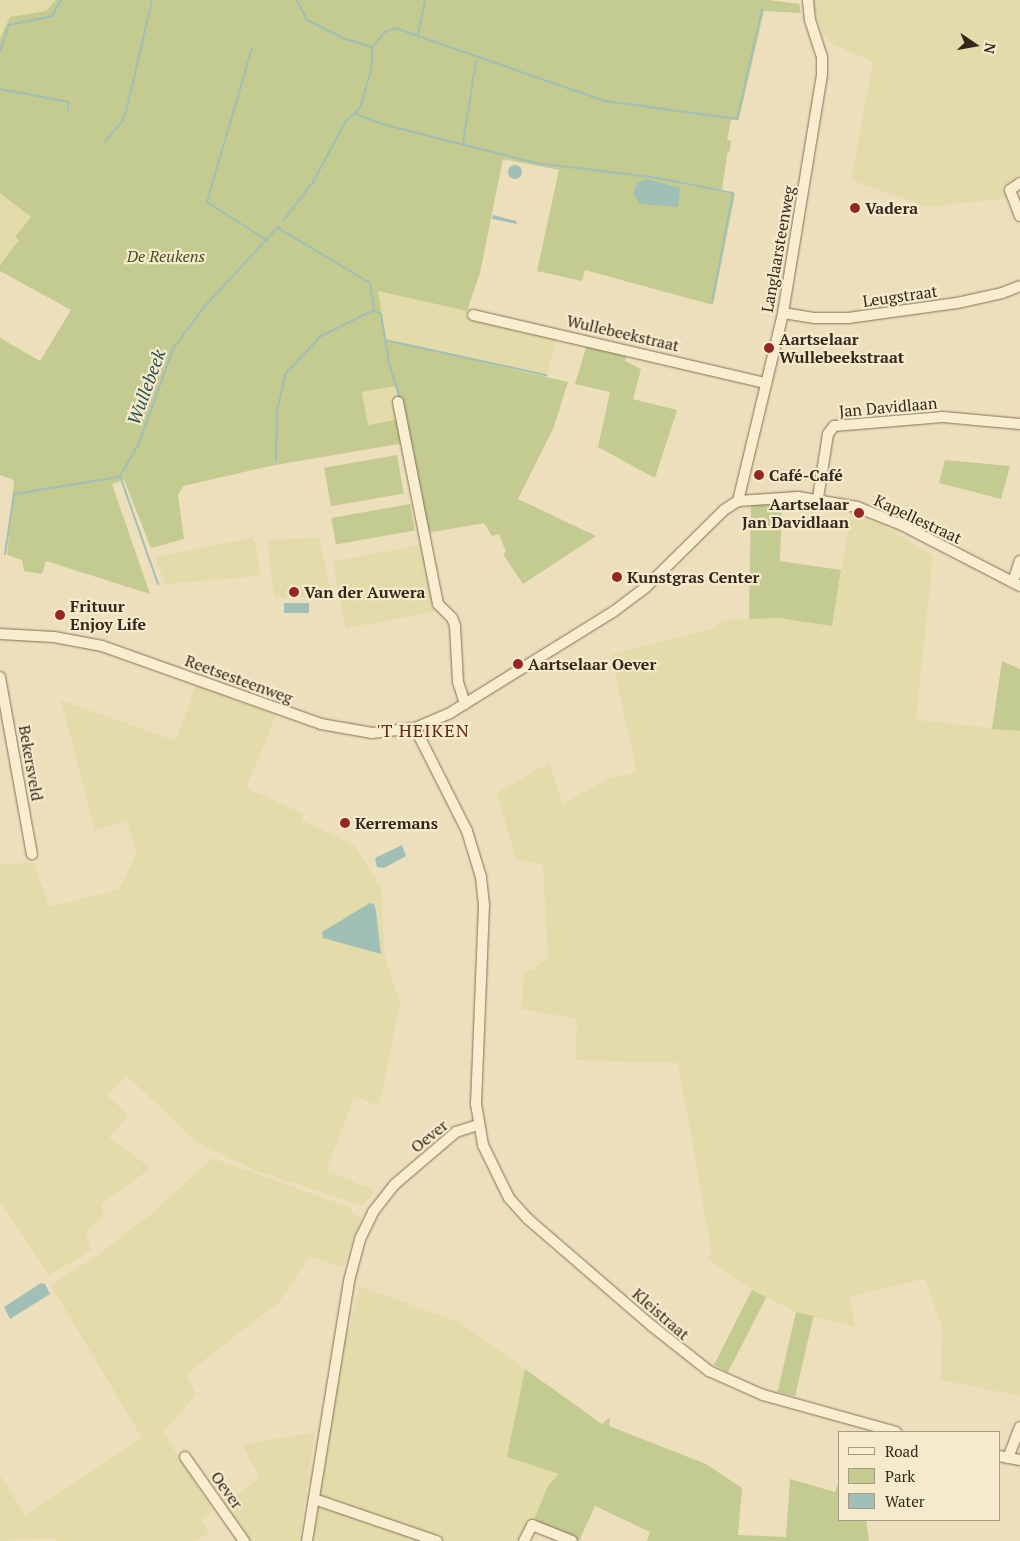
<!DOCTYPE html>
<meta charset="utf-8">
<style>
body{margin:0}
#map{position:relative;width:1020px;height:1541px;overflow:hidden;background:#eedfbc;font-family:"PT Serif",serif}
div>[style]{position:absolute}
.farmland>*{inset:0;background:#e3dba9;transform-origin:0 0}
.green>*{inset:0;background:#c3cb90;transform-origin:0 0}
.water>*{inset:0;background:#a0bfb6;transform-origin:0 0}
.round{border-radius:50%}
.stream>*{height:2px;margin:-1px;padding:0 1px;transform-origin:1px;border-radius:1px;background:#a0bfb6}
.roads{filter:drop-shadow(0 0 1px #856f56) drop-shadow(0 0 1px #856f56)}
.minor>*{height:10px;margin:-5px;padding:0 5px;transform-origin:5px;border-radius:5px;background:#f9edcf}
.dots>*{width:14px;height:14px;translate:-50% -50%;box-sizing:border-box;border:2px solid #f5eacb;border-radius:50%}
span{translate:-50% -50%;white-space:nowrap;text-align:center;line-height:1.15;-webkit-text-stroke:4.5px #f5eacb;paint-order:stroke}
.poi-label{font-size:16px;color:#34271b;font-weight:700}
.left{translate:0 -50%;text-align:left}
.right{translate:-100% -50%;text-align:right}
.street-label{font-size:16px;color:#34271b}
.park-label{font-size:16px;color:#445021;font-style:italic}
.water-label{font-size:18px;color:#2a5452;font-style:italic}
.neighbourhood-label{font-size:18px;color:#612a1a;letter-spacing:1px}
.legend{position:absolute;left:838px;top:1431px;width:162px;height:90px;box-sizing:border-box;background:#f5eacb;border:1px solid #a89c85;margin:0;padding:6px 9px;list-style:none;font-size:15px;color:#34271b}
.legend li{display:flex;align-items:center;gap:10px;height:25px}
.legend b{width:25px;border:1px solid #a89c85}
.north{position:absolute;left:950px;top:20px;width:50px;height:50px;-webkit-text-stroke:4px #f5eacb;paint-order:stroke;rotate:102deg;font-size:14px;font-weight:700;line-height:20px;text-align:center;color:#34271b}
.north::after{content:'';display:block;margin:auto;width:18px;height:22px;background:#34271b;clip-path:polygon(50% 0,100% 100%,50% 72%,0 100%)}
</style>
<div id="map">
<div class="farmland">
<div style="clip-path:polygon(0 0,56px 0,46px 11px,10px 17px,0 38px)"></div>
<div style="clip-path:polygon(811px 0,1020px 0,1020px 174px,1003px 186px,1008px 198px,928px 207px,851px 180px,873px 62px,832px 44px,823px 34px)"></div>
<div style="clip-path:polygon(0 193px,31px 217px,15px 237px,19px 240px,0 265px)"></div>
<div style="clip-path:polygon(378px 291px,467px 311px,466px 316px,557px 336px,546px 377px,386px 340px)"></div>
<div style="left:396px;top:385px;width:35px;height:35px;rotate:80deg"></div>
<div style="clip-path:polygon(851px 512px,882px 525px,933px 555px,916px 720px,1020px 731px,1020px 1396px,941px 1380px,942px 1327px,925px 1279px,849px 1296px,855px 1327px,796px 1312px,752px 1290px,707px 1258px,712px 1253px,678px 1063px,576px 1060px,577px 1019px,522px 1009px,524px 970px,532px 970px,548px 957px,543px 865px,516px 859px,497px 793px,549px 763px,562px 804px,608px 779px,637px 773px,611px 655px,710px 629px,723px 620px,779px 618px,832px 626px)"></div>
<div style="clip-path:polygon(252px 538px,256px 544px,260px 576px,165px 584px,155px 557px)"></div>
<div style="clip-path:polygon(319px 538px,332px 597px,274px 597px,267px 540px)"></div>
<div style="left:424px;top:544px;width:68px;height:93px;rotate:79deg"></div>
<div style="clip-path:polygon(196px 685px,276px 715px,246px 788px,304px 814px,301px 820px,354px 845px,381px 888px,385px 958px,400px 1003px,379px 1106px,354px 1096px,326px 1171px,375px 1190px,363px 1206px,260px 1172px,198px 1143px,126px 1075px,108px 1096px,128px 1115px,109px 1138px,151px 1168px,101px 1204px,104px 1215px,86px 1232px,91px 1251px,49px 1275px,0 1202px,0 865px,33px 862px,50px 907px,119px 890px,137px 852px,126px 820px,95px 831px,61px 700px,176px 741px)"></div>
<div style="clip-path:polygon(212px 1158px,352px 1208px,351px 1213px,361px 1217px,343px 1268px,310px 1256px,279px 1302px,186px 1374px,196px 1395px,163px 1432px,213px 1511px,201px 1519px,209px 1533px,196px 1541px,57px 1541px,52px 1538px,0 1541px,0 1475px,25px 1515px,142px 1438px,51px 1285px,98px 1255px,155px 1211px)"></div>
<div style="clip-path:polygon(359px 1286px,459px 1322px,525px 1369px,507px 1457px,559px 1474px,524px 1541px,307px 1541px,341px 1326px,350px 1329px)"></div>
<div style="clip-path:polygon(315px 1432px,299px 1541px,248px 1541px,222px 1507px,260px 1477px,242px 1445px)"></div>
</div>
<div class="green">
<div style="clip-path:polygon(evenodd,56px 0,768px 0,799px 4px,801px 13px,764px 11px,739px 119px,731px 120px,727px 140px,731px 141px,730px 150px,727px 154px,722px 191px,735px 194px,713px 305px,585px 270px,582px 281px,537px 271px,559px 170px,503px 159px,480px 273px,467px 311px,378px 291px,386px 340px,568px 382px,553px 429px,518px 499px,596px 536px,523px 584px,503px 554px,506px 552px,499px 534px,492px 536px,484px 523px,422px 534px,404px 443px,270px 466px,183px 486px,178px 495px,184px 539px,151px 548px,124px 480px,112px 484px,150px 594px,46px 561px,42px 574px,24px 571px,22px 560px,7px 555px,14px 480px,0 475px,0 338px,40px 361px,71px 310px,0 271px,0 265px,19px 240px,15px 237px,31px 217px,0 193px,0 38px,10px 17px,46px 11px,56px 0,396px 386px,402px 419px,368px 425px,362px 392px,396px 386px)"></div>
<div style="clip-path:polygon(587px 344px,627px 352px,625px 361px,641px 369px,633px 399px,677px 410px,655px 478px,598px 447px,610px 392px,575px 384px)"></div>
<div style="left:397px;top:455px;width:39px;height:74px;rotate:80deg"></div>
<div style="clip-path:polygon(945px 460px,1010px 466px,1001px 499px,939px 483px)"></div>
<div style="clip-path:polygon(751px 503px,782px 503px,780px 561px,841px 570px,832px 626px,779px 618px,749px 619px)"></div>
<div style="left:410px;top:504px;width:27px;height:80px;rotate:80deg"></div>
<div style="clip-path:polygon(1002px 661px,1020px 669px,1020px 731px,992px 729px)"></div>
<div style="left:752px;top:1290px;width:16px;height:84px;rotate:27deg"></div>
<div style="left:796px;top:1312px;width:18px;height:82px;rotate:13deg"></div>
<div style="clip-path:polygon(525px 1369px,602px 1424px,610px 1417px,609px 1426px,706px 1464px,742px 1488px,738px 1535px,786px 1537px,790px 1479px,835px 1492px,839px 1481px,839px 1520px,866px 1520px,869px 1541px,647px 1541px,650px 1532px,595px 1506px,579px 1541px,532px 1525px,548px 1486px,559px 1474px,507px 1457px)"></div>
</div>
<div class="water">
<div class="round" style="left:508px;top:165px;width:14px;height:14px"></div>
<div style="clip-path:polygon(647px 179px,680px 188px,678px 207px,640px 204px,633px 194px,637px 183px)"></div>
<div style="clip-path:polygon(493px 215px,516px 221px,517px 224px,492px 219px)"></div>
<div style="left:284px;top:603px;width:25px;height:10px"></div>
<div style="clip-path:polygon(402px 845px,406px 856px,384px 868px,377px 867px,375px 858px)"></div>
<div style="clip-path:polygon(370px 903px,374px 904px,376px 911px,381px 954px,323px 938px,322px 932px)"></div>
<div style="clip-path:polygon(41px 1283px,45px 1284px,50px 1294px,10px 1319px,4px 1307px)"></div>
</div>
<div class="stream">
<div style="left:418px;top:36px;width:37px;rotate:-79deg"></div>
<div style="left:372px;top:47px;width:20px;rotate:-49deg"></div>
<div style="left:385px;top:32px;width:11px;rotate:-22deg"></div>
<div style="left:395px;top:28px;width:222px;rotate:19.2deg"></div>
<div style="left:605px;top:101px;width:133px;rotate:7.8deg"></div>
<div style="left:737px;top:119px;width:112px;rotate:-77.1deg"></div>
<div style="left:252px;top:48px;width:160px;rotate:106.3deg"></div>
<div style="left:207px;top:202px;width:72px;rotate:32.6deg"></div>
<div style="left:0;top:51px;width:28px;rotate:-71deg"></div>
<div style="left:9px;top:25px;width:44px;rotate:-11.8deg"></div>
<div style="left:52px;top:16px;width:18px;rotate:-61deg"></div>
<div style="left:0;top:89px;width:70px;rotate:10.7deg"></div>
<div style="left:69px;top:102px;width:8px;rotate:97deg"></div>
<div style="left:356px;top:114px;width:28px;rotate:21deg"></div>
<div style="left:382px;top:124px;width:159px;rotate:14.2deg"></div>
<div style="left:536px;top:163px;width:123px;rotate:7deg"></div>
<div style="left:658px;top:178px;width:76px;rotate:11.3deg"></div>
<div style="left:733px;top:193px;width:111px;rotate:100.9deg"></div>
<div style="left:104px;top:142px;width:27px;rotate:-48deg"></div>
<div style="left:122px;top:122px;width:11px;rotate:-68deg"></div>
<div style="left:126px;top:112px;width:115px;rotate:-76.9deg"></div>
<div style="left:463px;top:143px;width:83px;rotate:-81deg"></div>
<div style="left:283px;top:221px;width:49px;rotate:-52.4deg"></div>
<div style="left:313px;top:182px;width:68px;rotate:-61.9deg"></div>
<div style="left:345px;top:122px;width:21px;rotate:-43deg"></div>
<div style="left:360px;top:108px;width:43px;rotate:-73.7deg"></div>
<div style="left:372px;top:67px;width:20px;rotate:-90deg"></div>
<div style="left:372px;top:47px;width:30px;rotate:-163deg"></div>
<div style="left:343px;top:38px;width:40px;rotate:-153.4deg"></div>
<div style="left:307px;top:20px;width:22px;rotate:-117deg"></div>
<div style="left:374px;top:311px;width:8px;rotate:23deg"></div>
<div style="left:381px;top:314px;width:50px;rotate:80.7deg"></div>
<div style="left:389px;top:363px;width:37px;rotate:73deg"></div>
<div style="left:385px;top:340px;width:165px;rotate:12.3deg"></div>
<div style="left:276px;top:461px;width:50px;rotate:-88.9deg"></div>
<div style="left:277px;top:411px;width:39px;rotate:-77deg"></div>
<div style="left:286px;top:373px;width:51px;rotate:-46.6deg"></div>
<div style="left:321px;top:336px;width:59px;rotate:-26.1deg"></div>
<div style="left:374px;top:310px;width:27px;rotate:-98deg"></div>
<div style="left:370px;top:283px;width:107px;rotate:-149.1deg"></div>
<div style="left:5px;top:554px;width:61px;rotate:-81.5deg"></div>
<div style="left:14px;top:494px;width:106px;rotate:-9.2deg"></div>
<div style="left:158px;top:584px;width:114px;rotate:-109.4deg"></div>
<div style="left:120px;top:476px;width:38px;rotate:-60deg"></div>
<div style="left:139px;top:443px;width:100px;rotate:-70.1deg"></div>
<div style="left:173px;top:349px;width:52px;rotate:-53.6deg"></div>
<div style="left:204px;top:307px;width:110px;rotate:-47.2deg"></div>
</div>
<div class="roads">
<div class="minor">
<div style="left:1020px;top:183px;width:12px;rotate:145deg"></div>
<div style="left:1010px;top:190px;width:28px;rotate:69deg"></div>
<div style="left:783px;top:313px;width:31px;rotate:9deg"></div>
<div style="left:814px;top:318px;width:34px"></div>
<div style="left:848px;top:318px;width:110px;rotate:-7.8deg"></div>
<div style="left:957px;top:303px;width:46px;rotate:-12.5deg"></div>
<div style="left:1002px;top:293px;width:19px;rotate:-21deg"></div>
<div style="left:473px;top:315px;width:301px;rotate:13.1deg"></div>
<div style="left:398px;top:402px;width:206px;rotate:78.8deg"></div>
<div style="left:438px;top:604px;width:20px;rotate:45deg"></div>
<div style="left:452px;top:618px;width:9px;rotate:69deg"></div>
<div style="left:455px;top:626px;width:56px;rotate:86.9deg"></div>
<div style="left:458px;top:682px;width:23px;rotate:72deg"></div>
<div style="left:818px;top:498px;width:65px;rotate:-81.1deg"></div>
<div style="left:828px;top:434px;width:10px;rotate:-53deg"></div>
<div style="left:834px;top:426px;width:109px;rotate:-4.7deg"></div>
<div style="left:943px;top:417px;width:77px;rotate:5.2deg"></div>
<div style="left:738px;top:501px;width:193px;rotate:-76.5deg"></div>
<div style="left:783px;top:313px;width:242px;rotate:-80.7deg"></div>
<div style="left:822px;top:74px;width:17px;rotate:-90deg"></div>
<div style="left:822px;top:57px;width:39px;rotate:-108deg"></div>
<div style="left:810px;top:20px;width:20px;rotate:-96deg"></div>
<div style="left:1013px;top:582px;width:22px;rotate:-72deg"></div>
<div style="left:0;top:634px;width:54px;rotate:3.2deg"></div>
<div style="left:54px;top:637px;width:49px;rotate:10.6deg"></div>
<div style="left:102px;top:646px;width:232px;rotate:19.6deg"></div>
<div style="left:321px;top:724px;width:52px;rotate:10deg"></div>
<div style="left:372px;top:733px;width:43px;rotate:-6.6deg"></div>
<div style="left:415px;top:728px;width:38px;rotate:-23deg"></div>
<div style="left:450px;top:713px;width:192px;rotate:-31.8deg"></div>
<div style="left:613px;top:612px;width:40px;rotate:-37deg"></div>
<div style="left:645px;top:588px;width:111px;rotate:-44.6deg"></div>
<div style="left:724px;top:510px;width:17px;rotate:-33deg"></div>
<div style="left:738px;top:501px;width:60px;rotate:-3.8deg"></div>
<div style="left:798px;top:497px;width:60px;rotate:9.6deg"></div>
<div style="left:857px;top:507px;width:48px;rotate:21.8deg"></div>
<div style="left:902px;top:525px;width:133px;rotate:27.3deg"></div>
<div style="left:0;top:677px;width:180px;rotate:79.8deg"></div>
<div style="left:415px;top:728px;width:115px;rotate:63.2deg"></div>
<div style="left:467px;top:831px;width:48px;rotate:73.1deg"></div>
<div style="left:481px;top:877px;width:28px;rotate:84deg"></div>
<div style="left:484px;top:905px;width:199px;rotate:92.3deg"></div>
<div style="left:476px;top:1104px;width:42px;rotate:80.3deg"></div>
<div style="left:483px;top:1145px;width:59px;rotate:63.9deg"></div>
<div style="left:509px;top:1198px;width:28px;rotate:48deg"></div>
<div style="left:528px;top:1219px;width:164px;rotate:40.8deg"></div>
<div style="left:652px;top:1326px;width:73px;rotate:38.3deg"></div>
<div style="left:709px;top:1371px;width:59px;rotate:24deg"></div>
<div style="left:763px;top:1395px;width:138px;rotate:15.5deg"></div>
<div style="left:999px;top:1456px;width:21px;rotate:11deg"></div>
<div style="left:185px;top:1457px;width:103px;rotate:54.9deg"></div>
<div style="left:1008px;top:1458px;width:33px;rotate:-69deg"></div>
<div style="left:314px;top:1499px;width:130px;rotate:18.9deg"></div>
<div style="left:307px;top:1541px;width:263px;rotate:-80.8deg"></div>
<div style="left:349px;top:1281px;width:43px;rotate:-75.3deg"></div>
<div style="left:360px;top:1239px;width:30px;rotate:-64deg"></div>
<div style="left:373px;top:1212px;width:34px;rotate:-52deg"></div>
<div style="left:394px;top:1185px;width:82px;rotate:-40.5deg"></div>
<div style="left:456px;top:1132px;width:23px;rotate:-18deg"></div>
<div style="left:524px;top:1541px;width:18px;rotate:-63deg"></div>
<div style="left:532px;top:1525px;width:43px;rotate:21.8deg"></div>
</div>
</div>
<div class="dots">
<div style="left:855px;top:208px;background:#942625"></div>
<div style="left:769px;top:348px;background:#942625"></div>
<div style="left:759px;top:475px;background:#942625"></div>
<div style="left:859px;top:513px;background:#942625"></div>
<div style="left:617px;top:577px;background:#942625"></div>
<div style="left:294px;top:592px;background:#942625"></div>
<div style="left:60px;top:615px;background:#942625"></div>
<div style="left:518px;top:664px;background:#942625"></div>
<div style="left:345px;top:823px;background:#942625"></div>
</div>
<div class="poi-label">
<span class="left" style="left:865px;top:208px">Vadera</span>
<span class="left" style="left:779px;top:348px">Aartselaar<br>Wullebeekstraat</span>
<span class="left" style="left:769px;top:475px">Café-Café</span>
<span class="right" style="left:849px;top:513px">Aartselaar<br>Jan Davidlaan</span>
<span class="left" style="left:627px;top:577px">Kunstgras Center</span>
<span class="left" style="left:304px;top:592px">Van der Auwera</span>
<span class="left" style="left:70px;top:615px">Frituur<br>Enjoy Life</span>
<span class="left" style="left:528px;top:664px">Aartselaar Oever</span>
<span class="left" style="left:355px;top:823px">Kerremans</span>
</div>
<div class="street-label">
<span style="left:778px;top:249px;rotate:-80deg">Langlaarsteenweg</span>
<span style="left:900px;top:296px;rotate:-8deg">Leugstraat</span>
<span style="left:623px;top:333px;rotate:13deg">Wullebeekstraat</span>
<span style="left:888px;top:407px;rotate:-5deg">Jan Davidlaan</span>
<span style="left:918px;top:519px;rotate:25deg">Kapellestraat</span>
<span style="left:239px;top:679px;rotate:20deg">Reetsesteenweg</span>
<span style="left:31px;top:763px;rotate:80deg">Bekersveld</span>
<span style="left:429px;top:1136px;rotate:-39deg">Oever</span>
<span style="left:661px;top:1314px;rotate:41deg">Kleistraat</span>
<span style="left:227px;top:1490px;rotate:54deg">Oever</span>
</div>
<div class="park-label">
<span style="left:166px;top:256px">De Reukens</span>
</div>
<div class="water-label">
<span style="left:146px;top:387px;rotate:-70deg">Wullebeek</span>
</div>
<div class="neighbourhood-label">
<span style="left:423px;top:730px">'T HEIKEN</span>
</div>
<ul class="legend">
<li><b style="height:6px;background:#f9edcf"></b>Road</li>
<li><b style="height:14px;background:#c3cb90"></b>Park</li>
<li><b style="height:14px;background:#a0bfb6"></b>Water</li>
</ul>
<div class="north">N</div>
</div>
